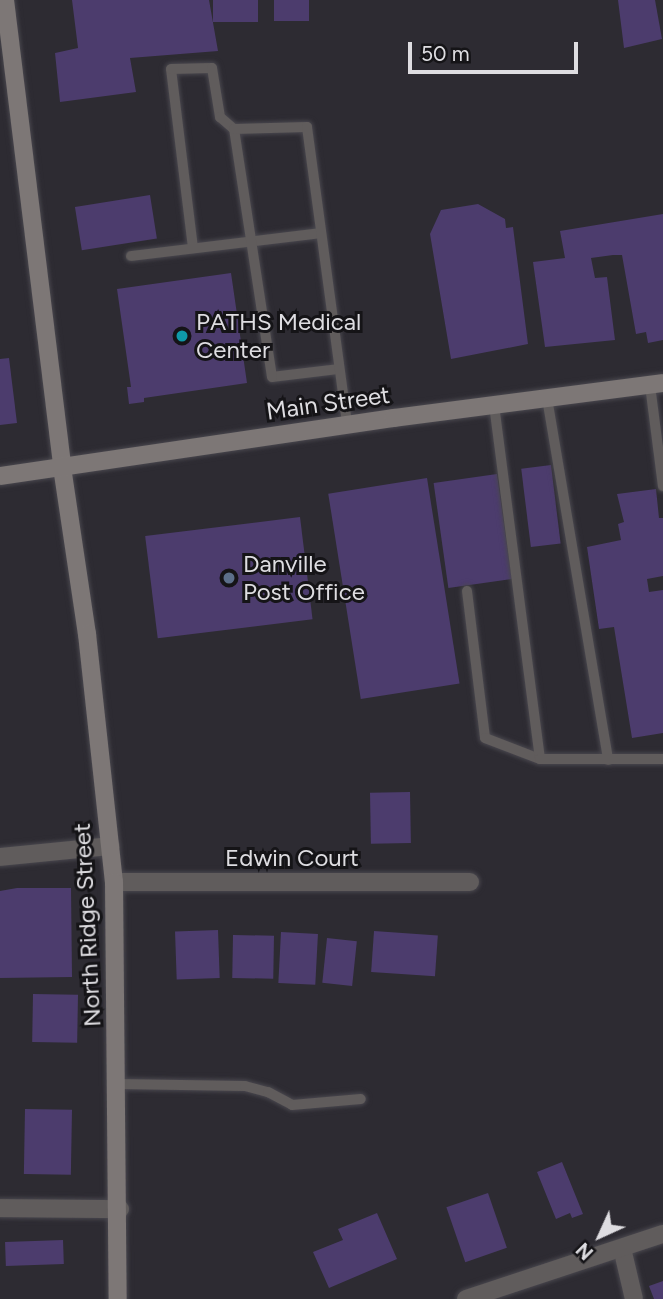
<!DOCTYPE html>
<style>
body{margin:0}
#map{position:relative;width:663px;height:1299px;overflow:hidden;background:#2d2b32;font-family:Figtree,sans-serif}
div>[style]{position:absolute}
.building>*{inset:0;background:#4c3c6d;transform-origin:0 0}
.roads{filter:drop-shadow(0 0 2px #49474e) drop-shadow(0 0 2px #49474e)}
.lane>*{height:10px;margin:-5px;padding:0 5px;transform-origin:5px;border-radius:5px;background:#605c5c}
.street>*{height:18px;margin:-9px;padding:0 9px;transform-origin:9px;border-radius:9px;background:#605c5c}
.secondary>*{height:18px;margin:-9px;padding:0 9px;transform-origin:9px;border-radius:9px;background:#7d7776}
.dots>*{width:19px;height:19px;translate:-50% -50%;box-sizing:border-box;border:4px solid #151417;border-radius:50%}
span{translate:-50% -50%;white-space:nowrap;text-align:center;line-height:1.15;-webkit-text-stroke:6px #151417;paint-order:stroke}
.poi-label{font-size:24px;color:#dedde1}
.left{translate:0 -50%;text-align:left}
.street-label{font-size:24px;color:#dedde1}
.north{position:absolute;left:565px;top:1201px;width:70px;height:70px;-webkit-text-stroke:5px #151417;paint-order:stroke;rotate:225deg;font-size:19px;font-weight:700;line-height:28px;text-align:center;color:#dedde1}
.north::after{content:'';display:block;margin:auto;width:24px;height:32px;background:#dedde1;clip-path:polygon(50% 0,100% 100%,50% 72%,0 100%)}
.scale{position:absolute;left:408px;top:42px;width:170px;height:32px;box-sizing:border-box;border:4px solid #dedde1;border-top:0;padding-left:9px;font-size:21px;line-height:24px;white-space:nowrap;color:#dedde1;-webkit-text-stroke:5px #151417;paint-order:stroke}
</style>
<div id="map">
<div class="building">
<div style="clip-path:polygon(72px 0,209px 0,218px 51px,130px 58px,136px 92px,60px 102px,55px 53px,78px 48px)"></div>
<div style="left:213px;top:0;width:45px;height:22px"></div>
<div style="left:274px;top:0;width:35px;height:21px"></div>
<div style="clip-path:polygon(618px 0,655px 0,662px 39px,624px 48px)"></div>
<div style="left:150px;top:195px;width:44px;height:76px;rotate:81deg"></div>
<div style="clip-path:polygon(478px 204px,505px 219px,506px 228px,513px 227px,528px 344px,451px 359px,430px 234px,441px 210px)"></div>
<div style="clip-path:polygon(663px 214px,663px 340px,648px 343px,646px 332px,636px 334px,622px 255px,613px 255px,591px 258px,595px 278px,607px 277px,615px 340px,545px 347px,533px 262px,565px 258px,560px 231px)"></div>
<div style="clip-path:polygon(231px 273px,247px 383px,144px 398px,144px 402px,129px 404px,127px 387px,131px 387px,117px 289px)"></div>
<div style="clip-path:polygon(9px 358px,17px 423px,0 425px,0 359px)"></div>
<div style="left:551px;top:465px;width:79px;height:30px;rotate:83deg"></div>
<div style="left:497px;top:474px;width:106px;height:64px;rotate:82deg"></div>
<div style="left:427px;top:478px;width:208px;height:100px;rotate:81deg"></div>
<div style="clip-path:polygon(656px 489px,659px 518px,663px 518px,663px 576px,647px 579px,649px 592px,663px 590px,663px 733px,632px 738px,614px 627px,599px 629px,587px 547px,621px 540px,618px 524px,624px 522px,617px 494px)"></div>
<div style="left:300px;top:517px;width:103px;height:156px;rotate:83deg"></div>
<div style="left:410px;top:792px;width:51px;height:40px;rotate:89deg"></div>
<div style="clip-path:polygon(17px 888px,71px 888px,72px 977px,0 978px,0 891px)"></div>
<div style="left:218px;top:930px;width:48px;height:43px;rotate:88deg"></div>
<div style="left:374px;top:931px;width:64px;height:41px;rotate:4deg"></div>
<div style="left:281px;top:932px;width:37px;height:51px;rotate:3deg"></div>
<div style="left:233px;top:935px;width:41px;height:43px;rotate:1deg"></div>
<div style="left:327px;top:938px;width:30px;height:45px;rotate:6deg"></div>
<div style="left:33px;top:994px;width:45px;height:48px;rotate:1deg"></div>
<div style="left:25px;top:1109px;width:47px;height:65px;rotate:1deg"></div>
<div style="clip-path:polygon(562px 1162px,583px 1214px,572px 1218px,570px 1213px,556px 1219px,537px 1172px)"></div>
<div style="left:488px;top:1193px;width:58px;height:44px;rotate:71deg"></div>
<div style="clip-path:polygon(377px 1213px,397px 1259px,329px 1288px,313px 1252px,343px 1240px,338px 1229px)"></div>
<div style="left:63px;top:1240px;width:24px;height:58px;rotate:88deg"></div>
<div style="clip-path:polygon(663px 1281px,663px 1299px,654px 1299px,649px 1286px)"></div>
</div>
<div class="roads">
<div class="lane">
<div style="left:193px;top:248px;width:180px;rotate:-97deg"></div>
<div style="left:171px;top:69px;width:41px;rotate:-1.4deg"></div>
<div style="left:212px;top:68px;width:50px;rotate:80.7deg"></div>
<div style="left:220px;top:117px;width:18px;rotate:41deg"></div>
<div style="left:131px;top:256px;width:191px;rotate:-6.9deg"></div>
<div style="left:339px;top:369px;width:67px;rotate:173.2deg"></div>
<div style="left:272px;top:377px;width:251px;rotate:-98.7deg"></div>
<div style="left:234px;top:129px;width:73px;rotate:-1.6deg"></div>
<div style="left:307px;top:127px;width:300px;rotate:82.3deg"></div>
<div style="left:650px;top:385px;width:102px;rotate:82.7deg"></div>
<div style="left:547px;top:398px;width:367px;rotate:80.4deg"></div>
<div style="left:467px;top:591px;width:148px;rotate:83deg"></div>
<div style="left:485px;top:738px;width:59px;rotate:20.9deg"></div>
<div style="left:540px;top:759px;width:357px;rotate:-97.4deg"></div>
<div style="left:540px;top:759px;width:123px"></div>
<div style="left:117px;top:1084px;width:128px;rotate:0.9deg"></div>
<div style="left:245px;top:1086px;width:24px;rotate:15deg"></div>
<div style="left:268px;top:1092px;width:27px;rotate:28deg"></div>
<div style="left:292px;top:1105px;width:69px;rotate:-5deg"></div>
</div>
<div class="street">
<div style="left:0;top:857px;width:111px;rotate:-5.7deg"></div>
<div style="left:114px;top:882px;width:356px"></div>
<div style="left:0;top:1208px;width:120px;rotate:0.5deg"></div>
<div style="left:622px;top:1248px;width:52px;rotate:76.8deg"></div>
<div style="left:466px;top:1299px;width:207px;rotate:-18.3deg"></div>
</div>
<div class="secondary">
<div style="left:5px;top:0;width:470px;rotate:83deg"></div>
<div style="left:62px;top:467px;width:169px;rotate:81.5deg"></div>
<div style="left:87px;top:634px;width:249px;rotate:83.8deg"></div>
<div style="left:114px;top:882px;width:417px;rotate:89.5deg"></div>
<div style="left:0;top:476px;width:398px;rotate:-8.4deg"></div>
<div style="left:394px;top:418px;width:271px;rotate:-7.4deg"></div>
</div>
</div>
<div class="dots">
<div style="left:182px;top:336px;background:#0f9aa8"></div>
<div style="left:229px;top:578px;background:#5c6f8a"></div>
</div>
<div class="poi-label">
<span class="left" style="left:196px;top:336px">PATHS Medical<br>Center</span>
<span class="left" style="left:243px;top:578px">Danville<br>Post Office</span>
</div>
<div class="street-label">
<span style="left:328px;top:403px;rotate:-8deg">Main Street</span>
<span style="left:292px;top:858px">Edwin Court</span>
<span style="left:87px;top:925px;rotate:-93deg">North Ridge Street</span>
</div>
<div class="north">N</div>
<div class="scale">50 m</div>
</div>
